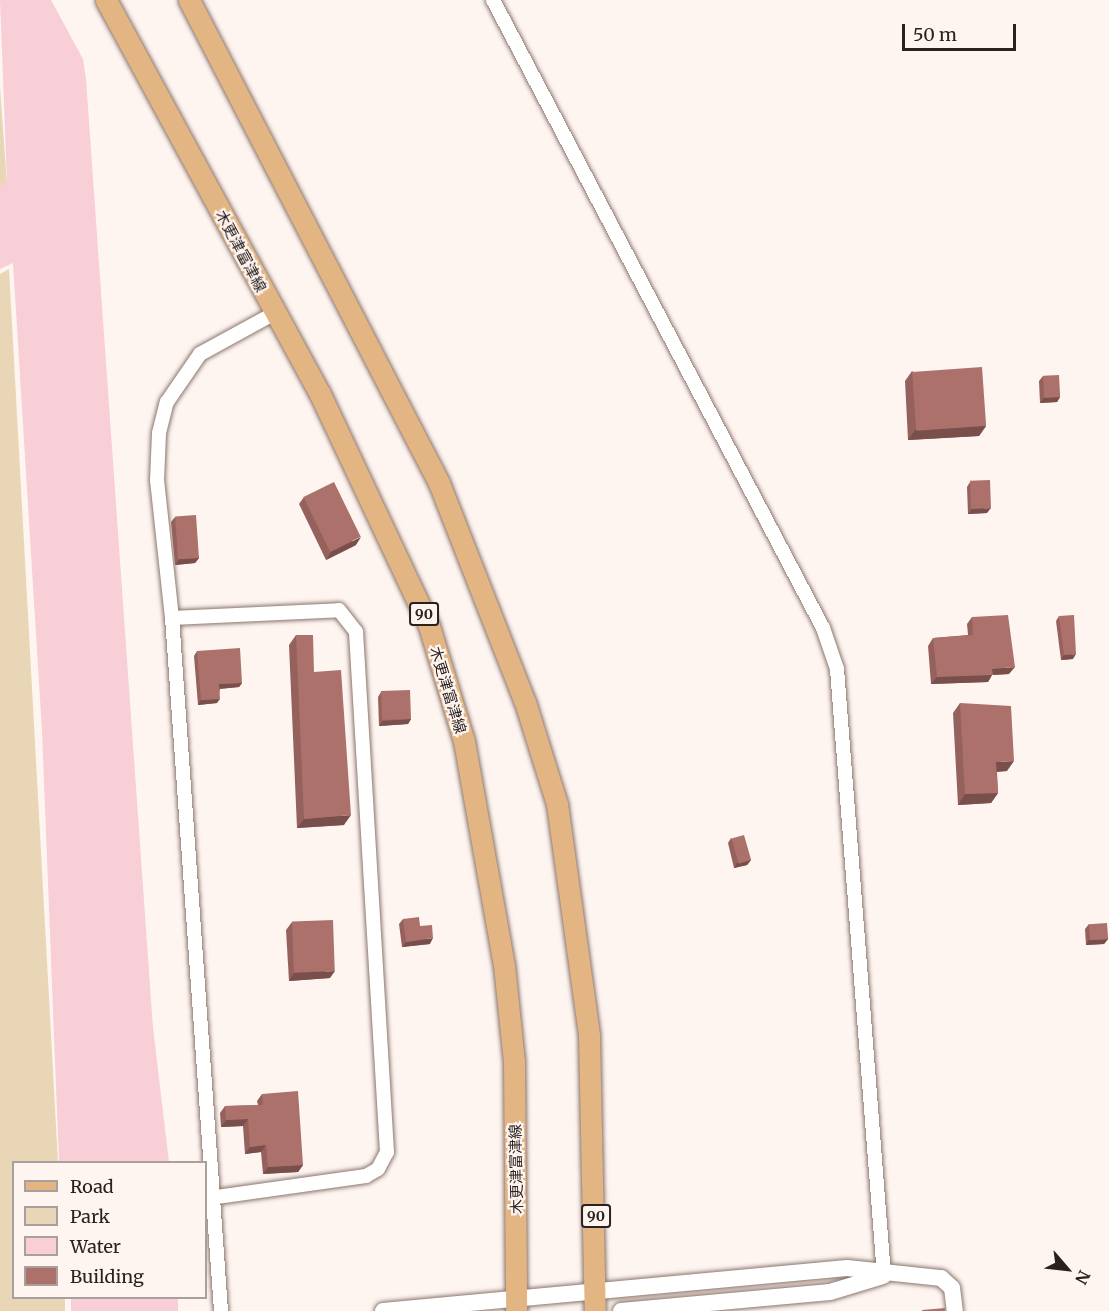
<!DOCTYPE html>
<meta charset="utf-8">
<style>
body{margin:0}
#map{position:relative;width:1109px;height:1311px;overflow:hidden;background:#fef5f1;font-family:Merriweather,"Noto Sans JP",serif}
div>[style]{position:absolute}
.green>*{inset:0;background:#e8d6b6}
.water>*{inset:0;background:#f8cfd6;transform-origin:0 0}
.roads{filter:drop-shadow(0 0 2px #8b766d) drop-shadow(0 0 2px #8b766d)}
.minor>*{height:14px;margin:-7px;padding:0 7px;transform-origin:7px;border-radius:7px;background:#fff}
.tertiary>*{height:16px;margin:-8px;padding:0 8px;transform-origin:8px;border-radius:8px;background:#fff}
.primary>*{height:21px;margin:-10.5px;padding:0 10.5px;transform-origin:10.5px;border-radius:10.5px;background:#e3b583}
.wall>*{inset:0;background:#95615d}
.shaded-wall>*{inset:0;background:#794f4c}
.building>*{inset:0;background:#ad716c;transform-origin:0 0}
span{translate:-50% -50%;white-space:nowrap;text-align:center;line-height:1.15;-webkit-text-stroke:4.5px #fef5f1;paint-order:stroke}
.shield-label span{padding:2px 4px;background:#fef5f1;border:2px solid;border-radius:4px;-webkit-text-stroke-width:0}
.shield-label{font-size:14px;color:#2a211e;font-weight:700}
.street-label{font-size:15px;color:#2a211e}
.legend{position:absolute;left:12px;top:1161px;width:195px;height:138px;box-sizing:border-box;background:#fef5f1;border:2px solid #a9a09d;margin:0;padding:8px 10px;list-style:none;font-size:18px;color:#2a211e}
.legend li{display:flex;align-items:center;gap:12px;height:30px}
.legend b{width:30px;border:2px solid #a9a09d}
.north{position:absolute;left:1037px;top:1239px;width:60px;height:60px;-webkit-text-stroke:4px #fef5f1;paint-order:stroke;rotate:118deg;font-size:16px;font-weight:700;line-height:24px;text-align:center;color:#2a211e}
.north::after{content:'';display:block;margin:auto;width:21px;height:27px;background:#2a211e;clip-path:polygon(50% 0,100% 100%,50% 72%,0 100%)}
.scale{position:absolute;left:902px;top:24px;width:114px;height:27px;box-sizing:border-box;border:3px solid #2a211e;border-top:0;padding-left:8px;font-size:18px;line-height:21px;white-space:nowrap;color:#2a211e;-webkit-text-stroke:4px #fef5f1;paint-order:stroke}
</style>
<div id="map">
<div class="green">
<div style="clip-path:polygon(0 87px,7px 183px,0 187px)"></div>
<div style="clip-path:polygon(9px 269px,58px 1162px,14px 1162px,14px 1298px,65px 1298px,65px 1311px,0 1311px,0 274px)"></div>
</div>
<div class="water">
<div style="clip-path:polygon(0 0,51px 0,83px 59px,86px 79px,153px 1028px,169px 1162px,59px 1162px,42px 731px,13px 263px,0 269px,0 187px,7px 182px)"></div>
<div style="left:71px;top:1298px;width:107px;height:13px"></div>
</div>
<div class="roads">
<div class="minor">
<div style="left:493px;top:0;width:709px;rotate:62.28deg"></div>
<div style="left:823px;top:628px;width:43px;rotate:71.1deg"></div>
<div style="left:837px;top:669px;width:609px;rotate:85.57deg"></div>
<div style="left:172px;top:618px;width:167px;rotate:-2.7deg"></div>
<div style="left:339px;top:610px;width:28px;rotate:52deg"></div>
<div style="left:356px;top:632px;width:521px;rotate:86.59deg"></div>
<div style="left:387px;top:1152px;width:19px;rotate:118deg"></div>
<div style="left:378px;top:1169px;width:14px;rotate:150deg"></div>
<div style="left:366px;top:1176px;width:151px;rotate:172deg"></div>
<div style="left:221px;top:1311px;width:695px;rotate:-94.04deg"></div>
<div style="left:172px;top:618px;width:138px;rotate:-96.2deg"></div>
<div style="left:157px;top:481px;width:48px;rotate:-87.6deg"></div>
<div style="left:159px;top:433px;width:32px;rotate:-76deg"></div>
<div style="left:167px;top:402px;width:58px;rotate:-55.5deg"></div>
<div style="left:200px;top:354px;width:85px;rotate:-28.7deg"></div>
</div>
<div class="tertiary">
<div style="left:383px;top:1311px;width:466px;rotate:-5.3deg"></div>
<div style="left:847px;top:1268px;width:95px;rotate:6.1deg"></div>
<div style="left:941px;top:1278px;width:15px;rotate:42deg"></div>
<div style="left:952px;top:1288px;width:23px;rotate:83deg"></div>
<div style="left:621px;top:1311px;width:210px;rotate:-5.2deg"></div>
<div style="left:830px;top:1292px;width:55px;rotate:-16.8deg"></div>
</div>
<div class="primary">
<div style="left:106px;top:0;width:448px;rotate:61.5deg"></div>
<div style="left:320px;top:394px;width:256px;rotate:64.8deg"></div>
<div style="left:429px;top:626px;width:120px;rotate:73.1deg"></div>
<div style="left:464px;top:741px;width:228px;rotate:79.9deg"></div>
<div style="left:504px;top:965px;width:97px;rotate:84.1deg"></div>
<div style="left:514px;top:1061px;width:250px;rotate:89.5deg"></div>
<div style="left:189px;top:0;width:544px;rotate:62.63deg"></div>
<div style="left:439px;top:483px;width:235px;rotate:68.6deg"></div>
<div style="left:525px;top:702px;width:107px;rotate:72.6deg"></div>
<div style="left:557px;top:804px;width:234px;rotate:82.1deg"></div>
<div style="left:589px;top:1036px;width:275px;rotate:88.8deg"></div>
</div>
</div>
<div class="wall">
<div style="clip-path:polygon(912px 371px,986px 426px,979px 436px,908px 440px,905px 381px)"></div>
<div style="clip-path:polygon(1043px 376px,1060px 397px,1057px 402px,1040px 403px,1039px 381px)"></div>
<div style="clip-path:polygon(970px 482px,987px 513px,968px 514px,967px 487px)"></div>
<div style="clip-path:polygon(304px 497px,356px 545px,326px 560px,299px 504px)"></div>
<div style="clip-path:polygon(175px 517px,199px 558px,195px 563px,175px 565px,171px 522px)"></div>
<div style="clip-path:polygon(1059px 616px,1073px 659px,1061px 660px,1056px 621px)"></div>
<div style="clip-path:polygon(972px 617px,1009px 674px,992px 675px,988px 682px,931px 684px,928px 646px,933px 638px,968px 635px,967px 624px)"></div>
<div style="clip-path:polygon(296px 635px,314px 672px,344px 825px,297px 828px,289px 645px)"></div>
<div style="clip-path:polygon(197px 651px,242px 683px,239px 687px,220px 689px,217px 703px,198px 705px,194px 656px)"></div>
<div style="clip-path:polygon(381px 692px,411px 719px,408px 724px,379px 726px,378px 697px)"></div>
<div style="clip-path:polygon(960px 703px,1007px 771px,997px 772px,998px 793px,991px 803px,958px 805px,953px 713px)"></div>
<div style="clip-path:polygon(731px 838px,751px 860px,747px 865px,734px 868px,728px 843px)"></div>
<div style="clip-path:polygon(403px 919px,430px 944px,402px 947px,399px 924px)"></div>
<div style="clip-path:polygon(292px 922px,330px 978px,289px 981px,286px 930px)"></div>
<div style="clip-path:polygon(1089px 924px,1108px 939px,1104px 944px,1086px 945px,1085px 929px)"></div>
<div style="clip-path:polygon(262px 1094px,303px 1165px,298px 1172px,263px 1174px,261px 1152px,245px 1154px,243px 1126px,221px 1127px,220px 1113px,225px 1106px,258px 1105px,257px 1101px)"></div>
</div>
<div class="shaded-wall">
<div style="clip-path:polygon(1060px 397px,1057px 402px,1040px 403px,1044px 398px)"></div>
<div style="clip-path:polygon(986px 426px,979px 436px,908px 440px,915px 430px)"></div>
<div style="clip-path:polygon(991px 508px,987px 513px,968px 514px,972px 509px)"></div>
<div style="clip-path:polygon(361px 537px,356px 545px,326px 560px,331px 552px)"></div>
<div style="clip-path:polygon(199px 558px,195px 563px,175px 565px,179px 559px)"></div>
<div style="clip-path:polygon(1076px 654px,1073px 659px,1061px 660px,1064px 655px)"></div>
<div style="clip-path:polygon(1015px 667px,1009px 674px,992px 675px,988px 682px,931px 684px,937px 677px,992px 669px)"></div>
<div style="clip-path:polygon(242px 683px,239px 687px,216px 689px,219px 684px)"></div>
<div style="clip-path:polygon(220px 699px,217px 703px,198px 705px,201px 700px)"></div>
<div style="clip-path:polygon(411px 719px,408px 724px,379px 726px,383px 721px)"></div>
<div style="clip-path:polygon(1014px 761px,1007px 771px,989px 772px,996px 762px)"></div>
<div style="clip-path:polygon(998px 793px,991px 803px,958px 805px,965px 794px)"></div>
<div style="clip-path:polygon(351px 815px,344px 825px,297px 828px,304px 819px)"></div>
<div style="clip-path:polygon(751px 860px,747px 865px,734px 868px,737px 863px)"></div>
<div style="clip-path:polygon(433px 938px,430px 944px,402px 947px,406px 942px)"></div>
<div style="clip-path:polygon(1108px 939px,1104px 944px,1086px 945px,1089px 940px)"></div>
<div style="clip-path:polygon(335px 971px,330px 978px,289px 981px,294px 973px)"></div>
<div style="clip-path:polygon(248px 1119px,243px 1126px,221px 1127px,226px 1120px)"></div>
<div style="clip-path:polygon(266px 1145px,261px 1152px,245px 1154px,250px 1147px)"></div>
<div style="clip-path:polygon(303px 1165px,298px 1172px,263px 1174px,268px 1167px)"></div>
</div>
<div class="building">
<div style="left:982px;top:367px;width:59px;height:70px;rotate:86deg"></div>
<div style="left:1059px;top:375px;width:22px;height:16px;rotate:87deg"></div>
<div style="left:990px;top:480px;width:28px;height:20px;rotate:88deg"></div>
<div style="left:334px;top:482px;width:61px;height:34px;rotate:64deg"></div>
<div style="left:196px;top:515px;width:43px;height:21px;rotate:86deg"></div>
<div style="clip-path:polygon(1008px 615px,1015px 667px,992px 669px,993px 675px,937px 677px,933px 638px,973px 635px,972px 617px)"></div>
<div style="clip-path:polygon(1074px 615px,1076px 654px,1064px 655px,1059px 616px)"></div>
<div style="clip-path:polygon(296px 635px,313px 635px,314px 672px,341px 670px,351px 815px,304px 819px)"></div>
<div style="clip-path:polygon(240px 648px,242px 683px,219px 684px,220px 699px,201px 700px,197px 651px)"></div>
<div style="left:410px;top:690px;width:29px;height:29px;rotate:88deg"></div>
<div style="clip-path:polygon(960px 703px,1011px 706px,1014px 761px,996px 762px,998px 793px,965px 794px)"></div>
<div style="left:744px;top:835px;width:26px;height:13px;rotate:74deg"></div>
<div style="clip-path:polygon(419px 917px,420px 926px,432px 925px,433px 938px,406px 942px,403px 919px)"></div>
<div style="left:333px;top:920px;width:51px;height:41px;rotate:88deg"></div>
<div style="left:1107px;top:923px;width:16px;height:18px;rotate:86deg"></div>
<div style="clip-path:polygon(298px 1091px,303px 1165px,268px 1167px,266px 1145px,250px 1147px,248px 1119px,226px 1120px,225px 1106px,263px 1105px,262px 1094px)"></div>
<div style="clip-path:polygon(945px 1308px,945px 1311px,922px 1311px,922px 1310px)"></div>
</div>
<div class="shield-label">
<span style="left:424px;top:614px">90</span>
<span style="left:596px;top:1216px">90</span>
</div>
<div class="street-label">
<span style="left:241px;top:251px;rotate:62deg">木更津富津線</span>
<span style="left:448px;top:690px;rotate:73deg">木更津富津線</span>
<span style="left:516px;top:1169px;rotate:-91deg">木更津富津線</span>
</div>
<ul class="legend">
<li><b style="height:8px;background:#e3b583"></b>Road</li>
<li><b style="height:16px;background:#e8d6b6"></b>Park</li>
<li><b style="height:16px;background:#f8cfd6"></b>Water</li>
<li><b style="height:16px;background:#ad716c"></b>Building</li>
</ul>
<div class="north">N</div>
<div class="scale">50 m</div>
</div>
